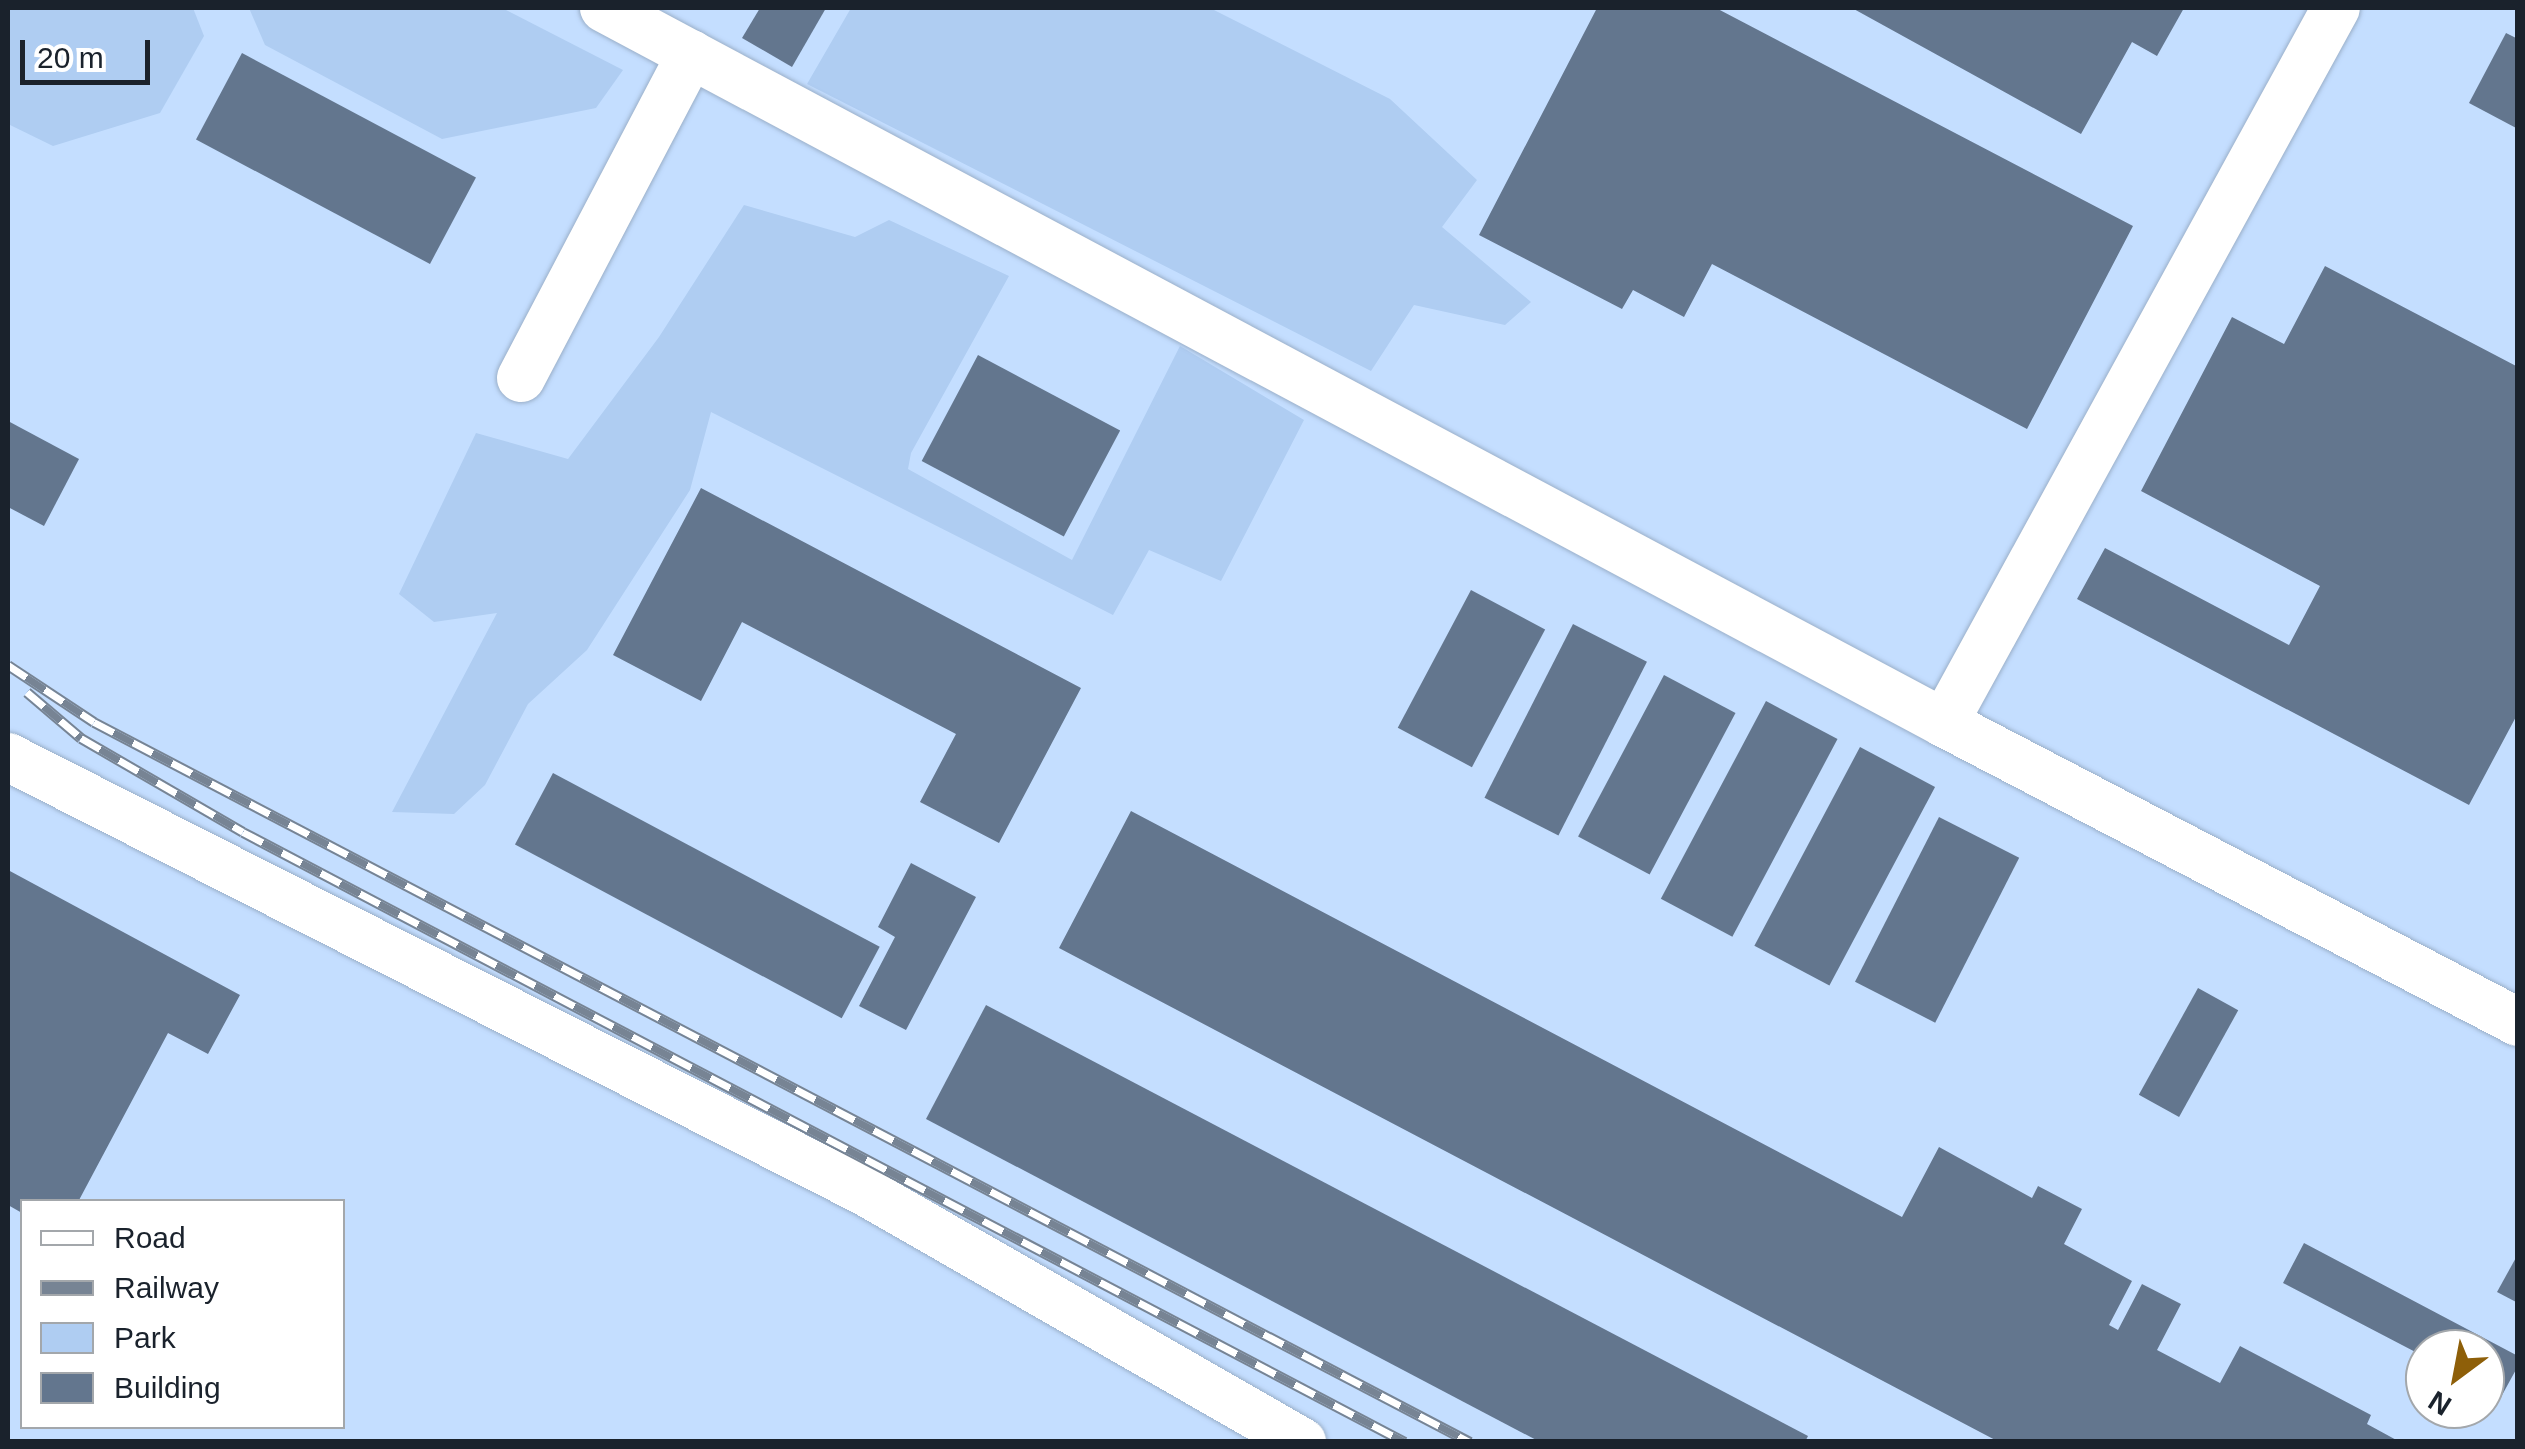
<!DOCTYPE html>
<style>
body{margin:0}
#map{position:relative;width:2525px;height:1449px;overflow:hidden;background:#d3e4fa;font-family:Helvetica,sans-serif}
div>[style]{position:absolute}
.built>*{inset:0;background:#c4deff}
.green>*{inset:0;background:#afcdf2}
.building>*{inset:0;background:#63768e;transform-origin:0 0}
.roads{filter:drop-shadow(0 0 2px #9aafc9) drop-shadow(0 0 2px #9aafc9)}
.minor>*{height:48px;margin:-24px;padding:0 24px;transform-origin:24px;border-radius:24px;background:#fff}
.rail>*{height:11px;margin-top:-5.5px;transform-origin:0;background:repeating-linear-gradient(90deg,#fff 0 22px,#778494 0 44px);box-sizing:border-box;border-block:2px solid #778494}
span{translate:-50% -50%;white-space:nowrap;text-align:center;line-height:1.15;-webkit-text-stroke:10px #fff;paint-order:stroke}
.frame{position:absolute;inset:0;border:10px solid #1a222c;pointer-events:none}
.legend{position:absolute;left:20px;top:1199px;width:325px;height:230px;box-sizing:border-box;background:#fff;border:2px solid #a3a7ab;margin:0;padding:12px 18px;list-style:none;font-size:30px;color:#1a222c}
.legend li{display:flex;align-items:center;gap:20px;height:50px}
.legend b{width:50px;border:2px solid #a3a7ab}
.north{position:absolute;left:2405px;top:1329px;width:100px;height:100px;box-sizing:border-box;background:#fff;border:2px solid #a3a7ab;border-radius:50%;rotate:212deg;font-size:28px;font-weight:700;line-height:40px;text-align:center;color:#1a222c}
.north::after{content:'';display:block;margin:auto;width:35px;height:45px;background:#8e5f09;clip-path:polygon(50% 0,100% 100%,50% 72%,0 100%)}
.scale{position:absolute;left:20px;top:40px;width:130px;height:45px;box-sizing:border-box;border:5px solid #1a222c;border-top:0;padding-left:12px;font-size:30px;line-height:35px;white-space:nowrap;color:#1a222c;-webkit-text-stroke:8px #fff;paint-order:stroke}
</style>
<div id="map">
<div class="built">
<div style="clip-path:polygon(evenodd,8px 8px,2517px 8px,2517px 1441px,8px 1442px,8px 8px,22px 1202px,342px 1202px,342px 1426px,22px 1426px,22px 1202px,8px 8px,2425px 1349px,2485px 1349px,2485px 1409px,2425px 1409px,2425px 1349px)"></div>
</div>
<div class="green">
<div style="clip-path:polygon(8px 8px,193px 8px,204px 36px,160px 113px,53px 146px,8px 124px)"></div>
<div style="clip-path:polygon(249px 8px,502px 8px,623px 70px,596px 108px,442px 139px,265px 45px)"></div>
<div style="clip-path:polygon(851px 8px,1210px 8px,1390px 99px,1477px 180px,1442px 227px,1531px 302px,1505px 325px,1414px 305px,1371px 371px,807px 84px)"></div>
<div style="clip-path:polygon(744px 205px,855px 237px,889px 220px,1009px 276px,911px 453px,908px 469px,1072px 560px,1180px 346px,1304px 420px,1221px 581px,1149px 550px,1113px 615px,711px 412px,690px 490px,587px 650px,528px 704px,485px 785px,454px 814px,392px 812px,497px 613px,434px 622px,399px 594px,476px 433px,568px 459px,659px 337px)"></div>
</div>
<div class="building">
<div style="clip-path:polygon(760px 8px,826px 8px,792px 67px,742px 38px)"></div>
<div style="clip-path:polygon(1597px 8px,1716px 8px,2133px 226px,2027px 429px,1712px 264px,1684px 317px,1633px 290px,1622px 309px,1479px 235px)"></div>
<div style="clip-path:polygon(1852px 8px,2184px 8px,2157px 56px,2132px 42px,2081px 134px)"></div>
<div style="clip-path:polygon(2506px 33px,2518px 39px,2518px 129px,2469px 103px)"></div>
<div style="left:242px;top:53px;width:265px;height:98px;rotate:28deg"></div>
<div style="clip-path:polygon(2325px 266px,2518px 367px,2518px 713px,2469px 805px,2077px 599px,2105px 548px,2289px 645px,2320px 586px,2141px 491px,2232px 317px,2284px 344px)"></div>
<div style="left:978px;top:355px;width:161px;height:120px;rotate:28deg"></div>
<div style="clip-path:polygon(8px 421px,79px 459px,44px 526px,8px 507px)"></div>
<div style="clip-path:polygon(701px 488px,1081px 688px,999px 843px,920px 802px,956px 734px,742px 622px,701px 701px,613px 655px)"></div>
<div style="left:1471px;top:590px;width:84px;height:156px;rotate:28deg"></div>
<div style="left:1573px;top:624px;width:83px;height:195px;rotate:27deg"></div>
<div style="left:1664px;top:675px;width:81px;height:183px;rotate:28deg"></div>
<div style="left:1766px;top:701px;width:81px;height:224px;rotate:28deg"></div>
<div style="left:1860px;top:747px;width:85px;height:225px;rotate:28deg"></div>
<div style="left:553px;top:773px;width:370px;height:81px;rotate:28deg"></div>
<div style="clip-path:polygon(1131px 811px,1902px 1217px,1939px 1147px,2032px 1198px,2038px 1186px,2082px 1209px,2064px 1244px,2132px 1281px,2109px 1325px,2118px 1330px,2142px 1284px,2181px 1304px,2157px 1350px,2220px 1383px,2240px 1346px,2371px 1415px,2367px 1424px,2400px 1442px,1999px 1442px,1059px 948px)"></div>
<div style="left:1939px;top:817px;width:90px;height:185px;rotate:27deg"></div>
<div style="clip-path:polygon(911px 863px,976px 897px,906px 1030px,859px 1006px,895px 937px,878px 927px)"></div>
<div style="clip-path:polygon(8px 870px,240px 995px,208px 1054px,168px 1033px,78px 1202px,22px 1202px,22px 1213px,8px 1205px)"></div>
<div style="left:2198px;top:988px;width:46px;height:122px;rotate:29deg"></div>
<div style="clip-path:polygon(986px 1005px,1808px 1436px,1805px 1442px,1540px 1442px,926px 1119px)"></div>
<div style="clip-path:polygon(2304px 1243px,2518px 1356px,2518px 1366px,2501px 1397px,2485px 1388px,2485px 1349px,2425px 1349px,2425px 1357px,2283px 1283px)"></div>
<div style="clip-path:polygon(2518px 1254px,2518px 1303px,2497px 1292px)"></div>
</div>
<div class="roads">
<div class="minor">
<div style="left:604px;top:8px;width:1519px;rotate:28.08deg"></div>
<div style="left:1944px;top:723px;width:815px;rotate:-61.27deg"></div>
<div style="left:521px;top:378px;width:366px;rotate:-62.3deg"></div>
<div style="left:1944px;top:723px;width:647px;rotate:27.52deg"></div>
<div style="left:8px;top:757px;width:960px;rotate:26.89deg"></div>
<div style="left:864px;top:1191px;width:505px;rotate:29.82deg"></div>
</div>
</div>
<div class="rail">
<div style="left:8px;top:665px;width:103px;rotate:33.5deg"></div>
<div style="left:94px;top:722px;width:1553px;rotate:27.62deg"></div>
<div style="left:27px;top:692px;width:71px;rotate:40.4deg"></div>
<div style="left:81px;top:738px;width:187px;rotate:30.1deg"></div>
<div style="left:243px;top:832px;width:1312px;rotate:27.7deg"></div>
</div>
<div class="frame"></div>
<ul class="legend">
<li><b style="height:12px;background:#fff"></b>Road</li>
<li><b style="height:12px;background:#778494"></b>Railway</li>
<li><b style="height:28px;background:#afcdf2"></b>Park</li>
<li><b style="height:28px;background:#63768e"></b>Building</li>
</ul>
<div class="north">N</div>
<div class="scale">20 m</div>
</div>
